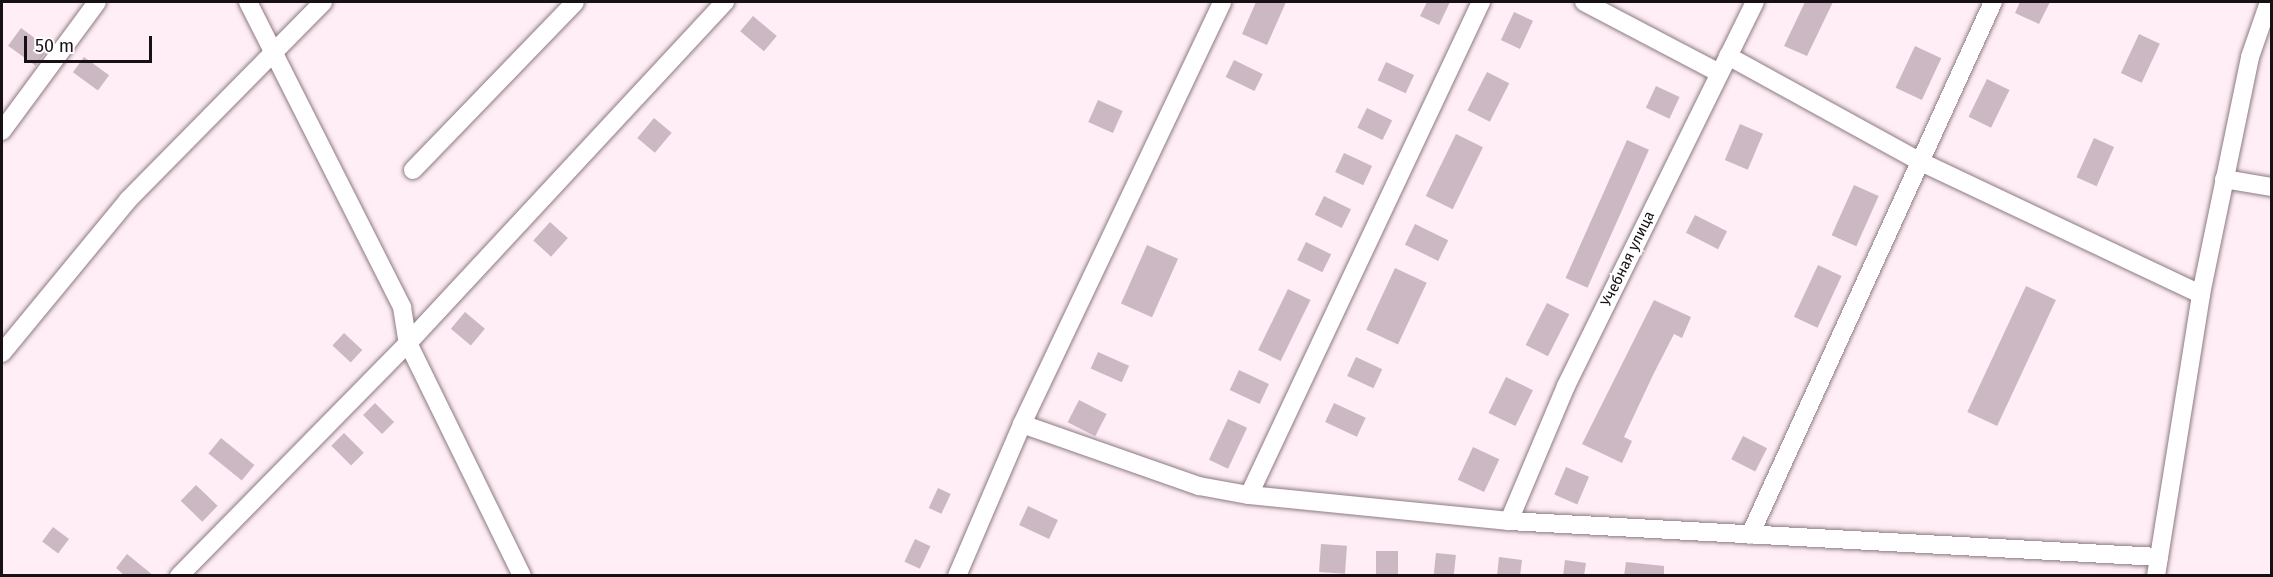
<!DOCTYPE html>
<meta charset="utf-8">
<style>
body{margin:0}
#map{position:relative;width:2273px;height:577px;overflow:hidden;background:#ffeef6;font-family:"Fira Sans",sans-serif}
div>[style]{position:absolute}
.building>*{inset:0;background:#ccb8c2;transform-origin:0 0}
.roads{filter:drop-shadow(0 0 2px #8d7a83) drop-shadow(0 0 2px #8d7a83)}
.minor>*{height:18px;margin:-9px;padding:0 9px;transform-origin:9px;border-radius:9px;background:#fff}
span{translate:-50% -50%;white-space:nowrap;text-align:center;line-height:1.15;-webkit-text-stroke:5px #fff;paint-order:stroke}
.street-label{font-size:15px;color:#171014}
.frame{position:absolute;inset:0;border:3px solid #171014;pointer-events:none}
.scale{position:absolute;left:24px;top:36px;width:128px;height:27px;box-sizing:border-box;border:3px solid #171014;border-top:0;padding-left:8px;font-size:18px;line-height:21px;white-space:nowrap;color:#171014;-webkit-text-stroke:4px #fff;paint-order:stroke}
</style>
<div id="map">
<div class="building">
<div style="clip-path:polygon(1256px 2px,1286px 2px,1267px 45px,1242px 34px)"></div>
<div style="clip-path:polygon(1427px 2px,1450px 2px,1439px 25px,1420px 16px)"></div>
<div style="clip-path:polygon(1805px 2px,1833px 2px,1807px 56px,1784px 46px)"></div>
<div style="clip-path:polygon(2020px 2px,2050px 2px,2039px 24px,2015px 13px)"></div>
<div style="left:1514px;top:12px;width:21px;height:31px;rotate:25deg"></div>
<div style="left:753px;top:16px;width:31px;height:20px;rotate:40deg"></div>
<div style="left:21px;top:28px;width:34px;height:22px;rotate:36deg"></div>
<div style="left:2139px;top:34px;width:23px;height:43px;rotate:25deg"></div>
<div style="left:1915px;top:46px;width:29px;height:46px;rotate:25deg"></div>
<div style="left:84px;top:57px;width:31px;height:19px;rotate:36deg"></div>
<div style="left:1234px;top:60px;width:32px;height:19px;rotate:26deg"></div>
<div style="left:1386px;top:62px;width:31px;height:20px;rotate:25deg"></div>
<div style="left:1487px;top:72px;width:25px;height:43px;rotate:27deg"></div>
<div style="left:1987px;top:79px;width:25px;height:42px;rotate:26deg"></div>
<div style="left:1656px;top:86px;width:26px;height:24px;rotate:25deg"></div>
<div style="left:1098px;top:100px;width:27px;height:24px;rotate:24deg"></div>
<div style="left:1367px;top:108px;width:28px;height:22px;rotate:26deg"></div>
<div style="left:654px;top:118px;width:23px;height:26px;rotate:40deg"></div>
<div style="left:1740px;top:124px;width:25px;height:39px;rotate:23deg"></div>
<div style="left:1456px;top:134px;width:30px;height:69px;rotate:26deg"></div>
<div style="left:2094px;top:138px;width:22px;height:43px;rotate:24deg"></div>
<div style="left:1627px;top:140px;width:24px;height:151px;rotate:24deg"></div>
<div style="left:1344px;top:153px;width:31px;height:21px;rotate:25deg"></div>
<div style="left:1854px;top:185px;width:27px;height:55px;rotate:24deg"></div>
<div style="left:1324px;top:196px;width:30px;height:21px;rotate:26deg"></div>
<div style="left:1695px;top:215px;width:36px;height:20px;rotate:27deg"></div>
<div style="left:550px;top:222px;width:24px;height:25px;rotate:42deg"></div>
<div style="left:1415px;top:224px;width:37px;height:23px;rotate:26deg"></div>
<div style="left:1306px;top:242px;width:28px;height:20px;rotate:26deg"></div>
<div style="left:1147px;top:245px;width:34px;height:64px;rotate:24deg"></div>
<div style="left:1818px;top:265px;width:26px;height:57px;rotate:25deg"></div>
<div style="left:1395px;top:268px;width:35px;height:68px;rotate:25deg"></div>
<div style="left:2026px;top:286px;width:33px;height:139px;rotate:25deg"></div>
<div style="left:1288px;top:289px;width:25px;height:68px;rotate:26deg"></div>
<div style="clip-path:polygon(1654px 300px,1691px 317px,1682px 338px,1674px 334px,1653px 375px,1624px 437px,1632px 441px,1622px 463px,1582px 444px)"></div>
<div style="left:1547px;top:303px;width:25px;height:47px;rotate:27deg"></div>
<div style="left:465px;top:312px;width:26px;height:22px;rotate:40deg"></div>
<div style="left:344px;top:333px;width:25px;height:17px;rotate:43deg"></div>
<div style="left:1098px;top:352px;width:34px;height:18px;rotate:24deg"></div>
<div style="left:1356px;top:357px;width:29px;height:21px;rotate:25deg"></div>
<div style="left:1239px;top:370px;width:33px;height:22px;rotate:25deg"></div>
<div style="left:1506px;top:377px;width:30px;height:40px;rotate:26deg"></div>
<div style="left:1079px;top:400px;width:31px;height:25px;rotate:27deg"></div>
<div style="left:375px;top:403px;width:27px;height:17px;rotate:45deg"></div>
<div style="left:1334px;top:403px;width:35px;height:21px;rotate:25deg"></div>
<div style="left:1228px;top:419px;width:21px;height:45px;rotate:25deg"></div>
<div style="left:344px;top:433px;width:28px;height:18px;rotate:45deg"></div>
<div style="left:1743px;top:436px;width:27px;height:26px;rotate:27deg"></div>
<div style="left:221px;top:438px;width:43px;height:20px;rotate:39deg"></div>
<div style="left:1473px;top:447px;width:29px;height:36px;rotate:25deg"></div>
<div style="left:1566px;top:467px;width:25px;height:30px;rotate:23deg"></div>
<div style="left:196px;top:485px;width:30px;height:22px;rotate:44deg"></div>
<div style="left:938px;top:488px;width:14px;height:22px;rotate:25deg"></div>
<div style="left:1028px;top:506px;width:33px;height:21px;rotate:25deg"></div>
<div style="left:53px;top:527px;width:20px;height:18px;rotate:37deg"></div>
<div style="left:915px;top:539px;width:17px;height:25px;rotate:25deg"></div>
<div style="left:1321px;top:544px;width:26px;height:28px;rotate:4deg"></div>
<div style="left:1376px;top:551px;width:22px;height:25px"></div>
<div style="left:1436px;top:553px;width:20px;height:23px;rotate:6deg"></div>
<div style="clip-path:polygon(127px 554px,154px 576px,125px 576px,116px 568px)"></div>
<div style="clip-path:polygon(1499px 557px,1522px 560px,1520px 576px,1497px 576px)"></div>
<div style="clip-path:polygon(1565px 560px,1586px 563px,1584px 576px,1563px 576px)"></div>
<div style="clip-path:polygon(1626px 562px,1664px 566px,1664px 576px,1624px 576px)"></div>
</div>
<div class="roads">
<div class="minor">
<div style="left:248px;top:2px;width:342px;rotate:63.2deg"></div>
<div style="left:402px;top:307px;width:36px;rotate:81deg"></div>
<div style="left:408px;top:343px;width:259px;rotate:63.9deg"></div>
<div style="left:1584px;top:2px;width:153px;rotate:27.7deg"></div>
<div style="left:1728px;top:56px;width:218px;rotate:28.8deg"></div>
<div style="left:1919px;top:161px;width:312px;rotate:25.3deg"></div>
<div style="left:2px;top:131px;width:160px;rotate:-53.6deg"></div>
<div style="left:413px;top:170px;width:233px;rotate:-46deg"></div>
<div style="left:2224px;top:179px;width:49px;rotate:9.5deg"></div>
<div style="left:2px;top:353px;width:198px;rotate:-50.5deg"></div>
<div style="left:128px;top:200px;width:278px;rotate:-45.4deg"></div>
<div style="left:1022px;top:424px;width:188px;rotate:19.3deg"></div>
<div style="left:1199px;top:486px;width:51px;rotate:10.2deg"></div>
<div style="left:1249px;top:495px;width:261px;rotate:5.7deg"></div>
<div style="left:1509px;top:521px;width:651px;rotate:3.17deg"></div>
<div style="left:1249px;top:495px;width:545px;rotate:-64.8deg"></div>
<div style="left:1509px;top:521px;width:147px;rotate:-67.1deg"></div>
<div style="left:1566px;top:386px;width:428px;rotate:-63.8deg"></div>
<div style="left:1750px;top:535px;width:586px;rotate:-65.49deg"></div>
<div style="left:179px;top:576px;width:327px;rotate:-45.5deg"></div>
<div style="left:408px;top:343px;width:466px;rotate:-47.1deg"></div>
<div style="left:957px;top:576px;width:165px;rotate:-66.8deg"></div>
<div style="left:1022px;top:424px;width:467px;rotate:-64.6deg"></div>
<div style="left:2156px;top:576px;width:286px;rotate:-80.9deg"></div>
<div style="left:2201px;top:294px;width:242px;rotate:-78.3deg"></div>
<div style="left:2250px;top:57px;width:58px;rotate:-70.9deg"></div>
</div>
</div>
<div class="street-label">
<span style="left:1628px;top:259px;rotate:-64deg">Учебная улица</span>
</div>
<div class="frame"></div>
<div class="scale">50 m</div>
</div>
